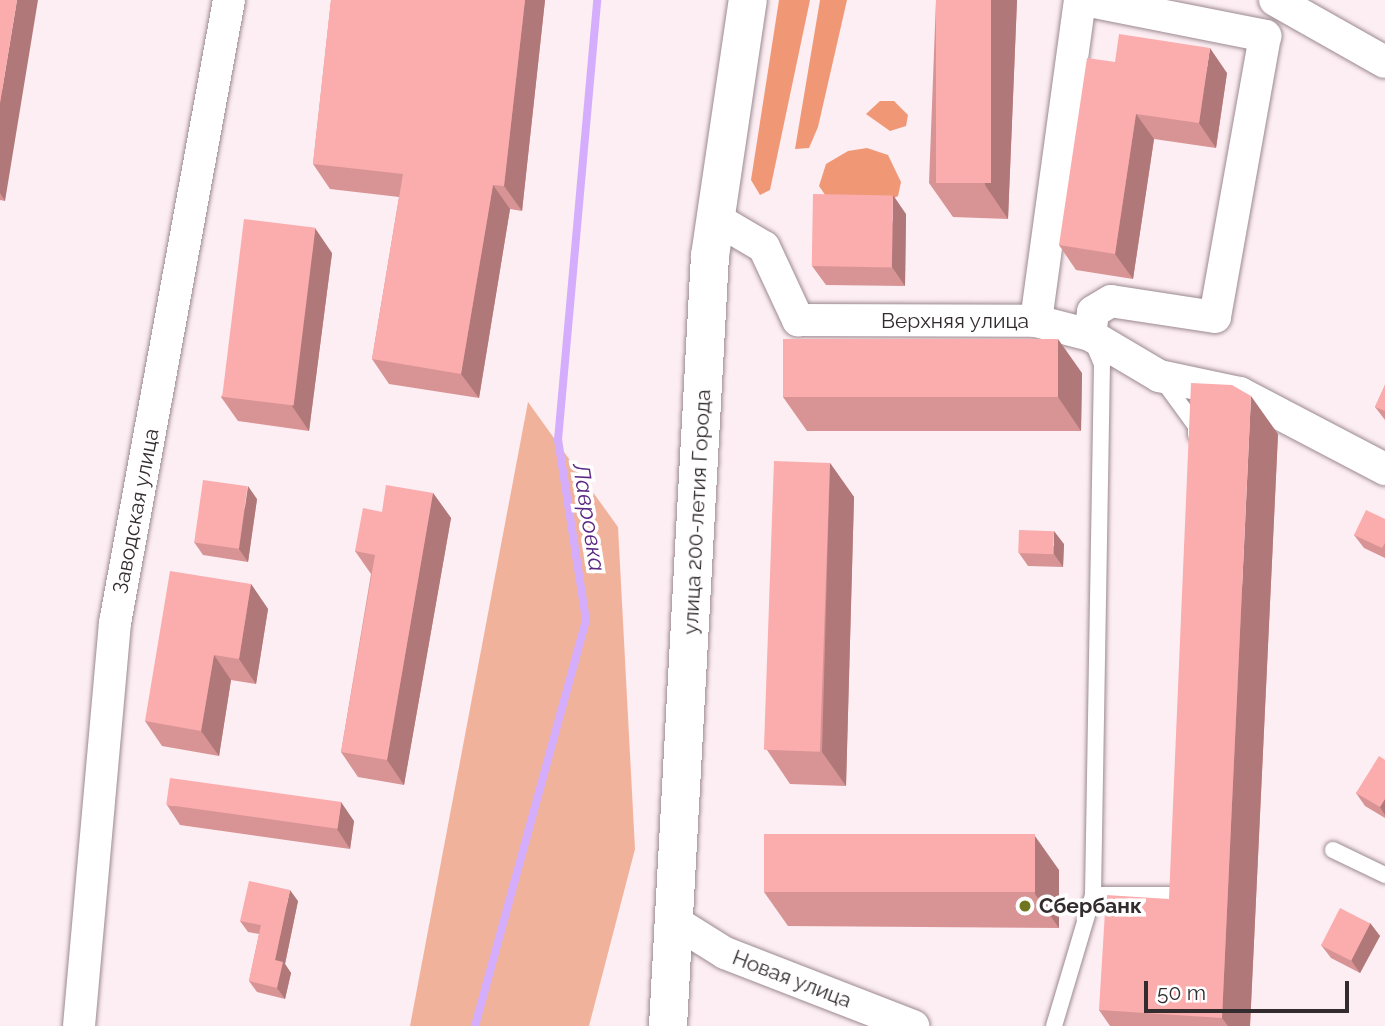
<!DOCTYPE html>
<meta charset="utf-8">
<style>
body{margin:0}
#map{position:relative;width:1385px;height:1026px;overflow:hidden;background:#fdeef3;font-family:Raleway,sans-serif}
div>[style]{position:absolute}
.green>*{inset:0;background:#f1b29b}
.forest>*{inset:0;background:#f09876}
.stream>*{height:8px;margin:-4px;padding:0 4px;transform-origin:4px;border-radius:4px;background:#d4aefd}
.roads{filter:drop-shadow(0 0 2px #9b8a90) drop-shadow(0 0 2px #9b8a90)}
.lane>*{height:16px;margin:-8px;padding:0 8px;transform-origin:8px;border-radius:8px;background:#fff}
.street>*{height:32px;margin:-16px;padding:0 16px;transform-origin:16px;border-radius:16px;background:#fff}
.secondary>*{height:38px;margin:-19px;padding:0 19px;transform-origin:19px;border-radius:19px;background:#fff}
.wall>*{inset:0;background:#d89495}
.shaded-wall>*{inset:0;background:#b07879}
.building>*{inset:0;background:#fbacad;transform-origin:0 0}
.dots>*{width:19px;height:19px;translate:-50% -50%;box-sizing:border-box;border:4px solid #fff;border-radius:50%}
span{translate:-50% -50%;white-space:nowrap;text-align:center;line-height:1.15;-webkit-text-stroke:7px #fff;paint-order:stroke}
.street-label{font-size:21px;color:#332c2e}
.poi-label{font-size:21px;color:#332c2e;font-weight:700}
.left{translate:0 -50%;text-align:left}
.water-label{font-size:23px;color:#5a2882;font-style:italic}
.scale{position:absolute;left:1144px;top:981px;width:205px;height:32px;box-sizing:border-box;border:4px solid #332c2e;border-top:0;padding-left:9px;font-size:21px;line-height:24px;white-space:nowrap;color:#332c2e;-webkit-text-stroke:5px #fff;paint-order:stroke}
</style>
<div id="map">
<div class="green">
<div style="clip-path:polygon(528px 402px,618px 527px,635px 849px,589px 1026px,410px 1026px)"></div>
</div>
<div class="forest">
<div style="clip-path:polygon(779px 0,810px 0,770px 190px,760px 195px,751px 180px)"></div>
<div style="clip-path:polygon(820px 0,847px 0,818px 127px,809px 148px,795px 149px)"></div>
<div style="clip-path:polygon(880px 101px,894px 101px,908px 115px,906px 126px,890px 131px,866px 114px)"></div>
<div style="clip-path:polygon(867px 148px,888px 155px,901px 182px,898px 196px,886px 202px,830px 202px,819px 186px,826px 164px,848px 151px)"></div>
</div>
<div class="stream">
<div style="left:475px;top:1026px;width:421px;rotate:-74.7deg"></div>
<div style="left:586px;top:620px;width:182px;rotate:-98.8deg"></div>
<div style="left:558px;top:440px;width:442px;rotate:-84.9deg"></div>
</div>
<div class="roads">
<div class="lane">
<div style="left:1161px;top:378px;width:59px;rotate:53.9deg"></div>
<div style="left:1196px;top:426px;width:9px;rotate:90deg"></div>
<div style="left:1333px;top:850px;width:58px;rotate:25.7deg"></div>
<div style="left:1093px;top:895px;width:89px"></div>
<div style="left:1182px;top:895px;width:7px;rotate:-90deg"></div>
<div style="left:1054px;top:1026px;width:137px;rotate:-73.4deg"></div>
<div style="left:1093px;top:895px;width:531px;rotate:-89.03deg"></div>
<div style="left:1102px;top:364px;width:25px;rotate:-113deg"></div>
</div>
<div class="street">
<div style="left:1084px;top:0;width:185px;rotate:11.2deg"></div>
<div style="left:1265px;top:36px;width:285px;rotate:100.1deg"></div>
<div style="left:1215px;top:317px;width:105px;rotate:-171.3deg"></div>
<div style="left:1111px;top:301px;width:21px;rotate:149deg"></div>
<div style="left:1093px;top:312px;width:23px;rotate:97deg"></div>
<div style="left:1275px;top:0;width:126px;rotate:29.4deg"></div>
<div style="left:713px;top:217px;width:59px;rotate:30.5deg"></div>
<div style="left:764px;top:247px;width:81px;rotate:65deg"></div>
<div style="left:798px;top:320px;width:238px;rotate:0.2deg"></div>
<div style="left:1036px;top:321px;width:56px;rotate:14.5deg"></div>
<div style="left:1090px;top:335px;width:80px;rotate:30.7deg"></div>
<div style="left:1159px;top:376px;width:83px;rotate:11.9deg"></div>
<div style="left:1240px;top:393px;width:164px;rotate:27.7deg"></div>
<div style="left:1036px;top:321px;width:324px;rotate:-82.2deg"></div>
<div style="left:677px;top:923px;width:57px;rotate:32deg"></div>
<div style="left:725px;top:953px;width:202px;rotate:21.2deg"></div>
<div style="left:79px;top:1026px;width:405px;rotate:-84.9deg"></div>
<div style="left:115px;top:623px;width:633px;rotate:-79.63deg"></div>
</div>
<div class="secondary">
<div style="left:668px;top:1026px;width:771px;rotate:-86.88deg"></div>
<div style="left:710px;top:256px;width:259px;rotate:-81.6deg"></div>
</div>
</div>
<div class="wall">
<div style="clip-path:polygon(0 0,5px 201px,0 200px)"></div>
<div style="clip-path:polygon(331px 0,545px 0,522px 211px,510px 209px,479px 398px,389px 384px,372px 359px,399px 197px,330px 189px,313px 164px)"></div>
<div style="clip-path:polygon(936px 0,1017px 0,1008px 219px,953px 217px,929px 183px)"></div>
<div style="clip-path:polygon(1115px 62px,1227px 73px,1216px 148px,1154px 139px,1133px 279px,1076px 270px,1059px 245px)"></div>
<div style="clip-path:polygon(906px 214px,905px 286px,826px 285px,812px 266px)"></div>
<div style="clip-path:polygon(332px 253px,309px 431px,238px 421px,221px 397px)"></div>
<div style="clip-path:polygon(1082px 373px,1081px 431px,807px 431px,783px 397px)"></div>
<div style="clip-path:polygon(1385px 385px,1385px 420px,1375px 407px)"></div>
<div style="clip-path:polygon(1278px 434px,1250px 1026px,1110px 1026px,1099px 1010px,1169px 899px)"></div>
<div style="clip-path:polygon(830px 463px,854px 497px,846px 786px,790px 784px,767px 750px)"></div>
<div style="clip-path:polygon(433px 493px,451px 518px,404px 785px,358px 777px,341px 752px,371px 574px,355px 551px,382px 512px)"></div>
<div style="clip-path:polygon(257px 499px,248px 562px,203px 555px,194px 542px)"></div>
<div style="clip-path:polygon(1385px 519px,1385px 558px,1364px 548px,1354px 535px)"></div>
<div style="clip-path:polygon(1064px 544px,1063px 567px,1028px 566px,1019px 553px)"></div>
<div style="clip-path:polygon(251px 584px,268px 609px,256px 684px,231px 680px,219px 756px,162px 746px,145px 721px)"></div>
<div style="clip-path:polygon(1385px 760px,1385px 818px,1365px 806px,1356px 793px)"></div>
<div style="clip-path:polygon(167px 805px,354px 821px,350px 849px,180px 825px)"></div>
<div style="clip-path:polygon(1059px 870px,1059px 928px,788px 926px,764px 892px)"></div>
<div style="clip-path:polygon(298px 901px,285px 964px,291px 973px,285px 999px,257px 992px,249px 981px,259px 934px,248px 932px,240px 921px)"></div>
<div style="clip-path:polygon(1370px 923px,1380px 936px,1360px 973px,1331px 958px,1321px 945px)"></div>
</div>
<div class="shaded-wall">
<div style="clip-path:polygon(17px 0,38px 0,5px 201px,0 193px,0 103px)"></div>
<div style="clip-path:polygon(525px 0,545px 0,522px 211px,504px 186px)"></div>
<div style="clip-path:polygon(991px 0,1017px 0,1008px 219px,985px 185px)"></div>
<div style="clip-path:polygon(1210px 48px,1227px 73px,1216px 148px,1199px 123px)"></div>
<div style="clip-path:polygon(1136px 114px,1154px 139px,1133px 279px,1115px 254px)"></div>
<div style="clip-path:polygon(493px 185px,510px 209px,479px 398px,461px 374px)"></div>
<div style="clip-path:polygon(893px 195px,906px 214px,905px 286px,892px 267px)"></div>
<div style="clip-path:polygon(315px 228px,332px 253px,309px 431px,292px 406px)"></div>
<div style="clip-path:polygon(1058px 339px,1082px 373px,1081px 431px,1058px 397px)"></div>
<div style="clip-path:polygon(1251px 396px,1278px 434px,1250px 1026px,1228px 1026px,1222px 1018px)"></div>
<div style="clip-path:polygon(830px 463px,854px 497px,846px 786px,822px 752px)"></div>
<div style="clip-path:polygon(248px 486px,257px 499px,248px 562px,239px 549px)"></div>
<div style="clip-path:polygon(433px 493px,451px 518px,404px 785px,387px 760px)"></div>
<div style="clip-path:polygon(1054px 531px,1064px 544px,1063px 567px,1054px 554px)"></div>
<div style="clip-path:polygon(251px 584px,268px 609px,256px 684px,239px 659px)"></div>
<div style="clip-path:polygon(214px 655px,231px 680px,219px 756px,201px 731px)"></div>
<div style="clip-path:polygon(1385px 799px,1385px 815px,1380px 807px)"></div>
<div style="clip-path:polygon(341px 802px,354px 821px,350px 849px,337px 829px)"></div>
<div style="clip-path:polygon(1035px 836px,1059px 870px,1059px 928px,1035px 894px)"></div>
<div style="clip-path:polygon(290px 890px,298px 901px,285px 964px,291px 973px,285px 999px,277px 988px,275px 960px)"></div>
<div style="clip-path:polygon(1370px 923px,1380px 936px,1360px 973px,1351px 960px)"></div>
</div>
<div class="building">
<div style="clip-path:polygon(0 0,17px 0,0 103px)"></div>
<div style="clip-path:polygon(331px 0,525px 0,504px 186px,493px 185px,461px 374px,372px 359px,403px 174px,313px 164px)"></div>
<div style="left:936px;top:0;width:55px;height:183px"></div>
<div style="clip-path:polygon(1119px 34px,1210px 48px,1199px 123px,1136px 114px,1115px 254px,1059px 245px,1087px 58px,1115px 62px)"></div>
<div style="left:813px;top:194px;width:80px;height:72px;rotate:1deg"></div>
<div style="left:244px;top:219px;width:72px;height:179px;rotate:7deg"></div>
<div style="left:783px;top:339px;width:275px;height:58px"></div>
<div style="clip-path:polygon(1191px 383px,1232px 385px,1251px 396px,1222px 1018px,1099px 1010px,1106px 895px,1169px 899px)"></div>
<div style="clip-path:polygon(1385px 385px,1385px 411px,1375px 407px)"></div>
<div style="left:774px;top:461px;width:56px;height:289px;rotate:2deg"></div>
<div style="left:203px;top:480px;width:45px;height:63px;rotate:8deg"></div>
<div style="clip-path:polygon(386px 485px,433px 493px,387px 760px,341px 752px,375px 555px,355px 551px,363px 508px,382px 512px)"></div>
<div style="clip-path:polygon(1366px 510px,1385px 519px,1385px 543px,1382px 548px,1354px 535px)"></div>
<div style="left:1019px;top:530px;width:35px;height:23px;rotate:2deg"></div>
<div style="clip-path:polygon(170px 571px,251px 584px,239px 659px,214px 655px,201px 731px,145px 721px)"></div>
<div style="clip-path:polygon(1379px 756px,1385px 760px,1385px 799px,1380px 807px,1356px 793px)"></div>
<div style="left:170px;top:778px;width:173px;height:27px;rotate:8deg"></div>
<div style="left:764px;top:834px;width:271px;height:58px"></div>
<div style="clip-path:polygon(249px 881px,290px 890px,275px 960px,283px 962px,277px 988px,249px 981px,261px 925px,240px 921px)"></div>
<div style="left:1340px;top:908px;width:34px;height:42px;rotate:27deg"></div>
</div>
<div class="dots">
<div style="left:1025px;top:906px;background:#70761f"></div>
</div>
<div class="street-label">
<span style="left:955px;top:321px">Верхняя улица</span>
<span style="left:136px;top:511px;rotate:-79deg">Заводская улица</span>
<span style="left:697px;top:512px;rotate:-87deg">улица 200-летия Города</span>
<span style="left:792px;top:979px;rotate:21deg">Новая улица</span>
</div>
<div class="poi-label">
<span class="left" style="left:1039px;top:906px">Сбербанк</span>
</div>
<div class="water-label">
<span style="left:589px;top:517px;rotate:81deg">Лавровка</span>
</div>
<div class="scale">50 m</div>
</div>
